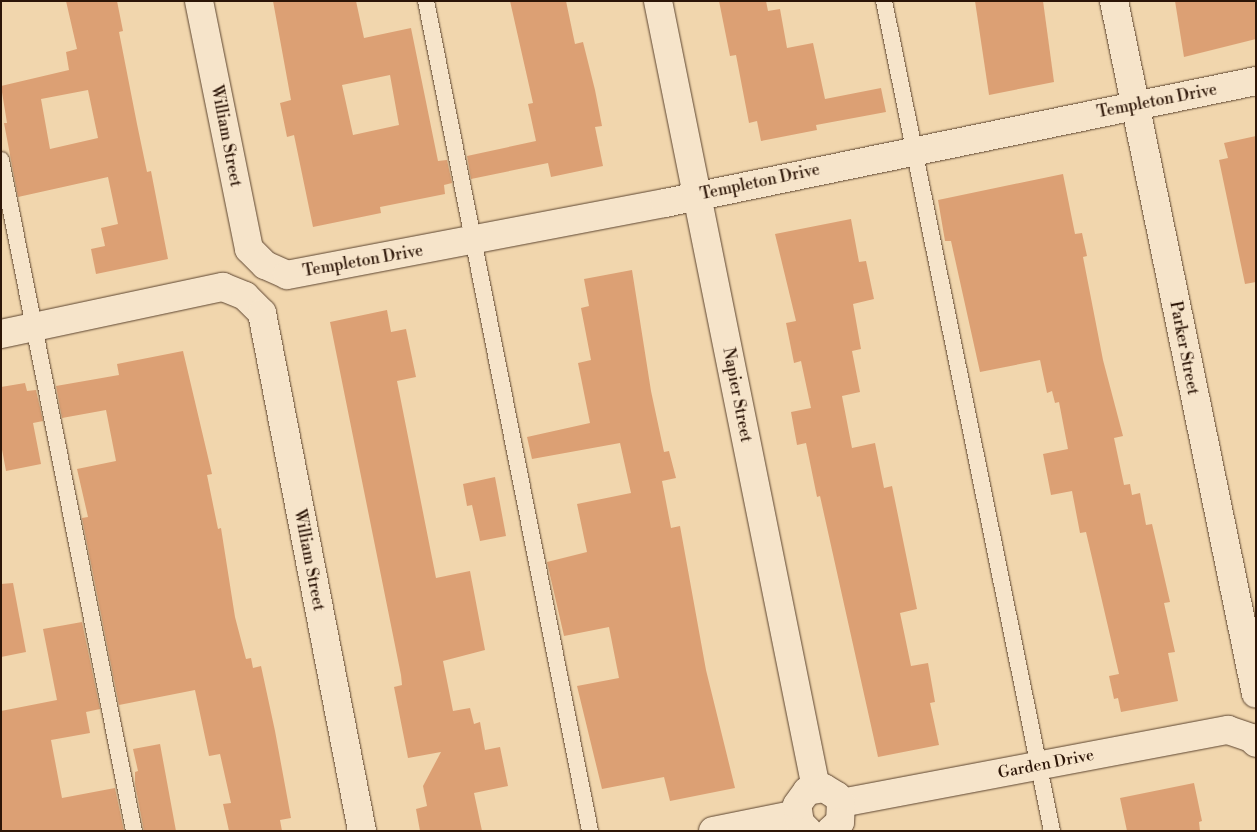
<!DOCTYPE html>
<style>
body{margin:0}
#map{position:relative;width:1257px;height:832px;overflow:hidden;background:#f1d6ad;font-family:"Libre Bodoni",serif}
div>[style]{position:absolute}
.building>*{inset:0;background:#dca074}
.roads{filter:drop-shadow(0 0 1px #5d4530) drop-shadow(0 0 1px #5d4530)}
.lane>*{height:16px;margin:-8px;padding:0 8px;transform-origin:8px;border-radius:8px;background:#f6e4ca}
.street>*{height:28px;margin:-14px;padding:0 14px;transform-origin:14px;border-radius:14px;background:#f6e4ca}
span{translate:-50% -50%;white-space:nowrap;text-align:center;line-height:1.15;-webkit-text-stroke:4.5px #f6e4ca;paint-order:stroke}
.street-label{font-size:16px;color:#2c1507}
.frame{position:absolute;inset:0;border:2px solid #2c1507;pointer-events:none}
</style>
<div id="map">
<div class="building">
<div style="clip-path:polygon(evenodd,66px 1px,117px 1px,123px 31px,119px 32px,137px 124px,147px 172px,151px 171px,168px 259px,96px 274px,91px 249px,105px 246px,101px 228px,118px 224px,108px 177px,18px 197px,4px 123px,7px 123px,1px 86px,69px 70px,66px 52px,77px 49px,66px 1px,88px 90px,98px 138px,50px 149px,41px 99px,88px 90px)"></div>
<div style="clip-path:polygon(evenodd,273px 1px,356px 1px,364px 38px,411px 28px,438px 161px,447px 160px,452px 183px,444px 185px,445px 194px,380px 207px,381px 213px,313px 227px,294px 135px,287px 137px,280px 103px,291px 100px,273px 1px,390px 75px,399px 125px,353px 135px,342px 85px,390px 75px)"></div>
<div style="clip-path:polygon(510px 1px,566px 1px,575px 44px,583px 42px,595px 90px,602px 126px,595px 127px,603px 166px,551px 177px,548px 163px,471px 179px,467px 156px,536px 141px,528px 104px,533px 103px)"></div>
<div style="clip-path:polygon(719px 1px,766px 1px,768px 11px,780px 9px,787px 48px,813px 43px,825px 99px,881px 88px,886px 112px,816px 125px,817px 130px,761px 141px,757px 121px,749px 123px,736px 55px,730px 56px)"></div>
<div style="clip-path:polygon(975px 1px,1043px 1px,1054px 82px,989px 95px)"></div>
<div style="clip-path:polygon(1175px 1px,1256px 1px,1256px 39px,1184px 57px)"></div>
<div style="clip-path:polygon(1256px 136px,1256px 282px,1245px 284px,1219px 160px,1228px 158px,1224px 143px)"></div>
<div style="clip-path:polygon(1063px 174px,1075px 234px,1082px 233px,1087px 256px,1083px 257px,1103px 360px,1123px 436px,1114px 438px,1124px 485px,1130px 484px,1132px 495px,1140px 493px,1146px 525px,1152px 524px,1170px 602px,1164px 603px,1175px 652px,1168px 653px,1178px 701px,1121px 712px,1118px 698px,1114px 699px,1109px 676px,1119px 674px,1086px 532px,1080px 533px,1072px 491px,1051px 495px,1043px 454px,1068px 449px,1059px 402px,1055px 403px,1052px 391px,1047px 393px,1040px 360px,980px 372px,951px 241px,945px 241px,938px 200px)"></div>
<div style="clip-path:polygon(851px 219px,859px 262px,866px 261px,874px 299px,853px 304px,861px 349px,852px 351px,860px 392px,842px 396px,852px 448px,875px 443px,884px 488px,892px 486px,917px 609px,900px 613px,911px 666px,928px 663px,935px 702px,930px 703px,939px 745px,878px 757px,820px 496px,817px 497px,806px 443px,797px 445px,791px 412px,811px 408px,801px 361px,794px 363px,786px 323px,796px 321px,775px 234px)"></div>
<div style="clip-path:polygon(632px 270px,651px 391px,664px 452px,669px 451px,676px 478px,662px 481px,671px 528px,680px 526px,706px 670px,735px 788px,670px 801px,664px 777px,602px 789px,577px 686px,619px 678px,609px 627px,564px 636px,547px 562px,587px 552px,577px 504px,631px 493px,620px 443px,532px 459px,527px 437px,590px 423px,578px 363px,591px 360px,581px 308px,589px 306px,584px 279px)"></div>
<div style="clip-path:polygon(387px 310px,391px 332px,406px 329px,416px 377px,397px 381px,436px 578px,470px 571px,485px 650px,443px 661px,453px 711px,470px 708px,474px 724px,480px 722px,485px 750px,500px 747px,508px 786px,474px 793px,482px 831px,420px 831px,416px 809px,427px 806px,423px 786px,441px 752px,408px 758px,394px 687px,402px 685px,401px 675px,330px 322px)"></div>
<div style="clip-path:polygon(183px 351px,212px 474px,207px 475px,218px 529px,221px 528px,235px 617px,246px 659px,251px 658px,253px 668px,261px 666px,275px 731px,291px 818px,280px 820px,282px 831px,229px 831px,223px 804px,231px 803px,220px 754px,209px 756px,195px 690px,119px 705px,82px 518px,88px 517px,77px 469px,116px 461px,106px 410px,62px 418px,56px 386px,119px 375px,117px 364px)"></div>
<div style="clip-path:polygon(25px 383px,27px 391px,36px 390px,43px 421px,33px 423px,41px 464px,6px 471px,1px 444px,1px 387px)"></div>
<div style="clip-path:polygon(495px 477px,506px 536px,480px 541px,472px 505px,467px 506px,463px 484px)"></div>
<div style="clip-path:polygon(13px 583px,26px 652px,1px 657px,1px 584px)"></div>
<div style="clip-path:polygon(82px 622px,100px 709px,86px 712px,90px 733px,51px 740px,62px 798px,115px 788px,124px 831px,1px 831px,1px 711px,57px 700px,43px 629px)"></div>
<div style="clip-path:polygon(160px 744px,176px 831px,144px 831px,135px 784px,135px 772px,138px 771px,133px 749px)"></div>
<div style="clip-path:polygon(1194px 783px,1202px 821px,1199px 822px,1200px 831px,1127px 831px,1120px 798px)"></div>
</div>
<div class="roads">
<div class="lane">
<div style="left:426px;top:1px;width:846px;rotate:78.82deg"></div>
<div style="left:884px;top:1px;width:847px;rotate:78.56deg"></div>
<div style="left:1px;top:160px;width:684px;rotate:78.79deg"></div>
</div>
<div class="street">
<div style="left:199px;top:1px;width:253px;rotate:78.6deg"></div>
<div style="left:249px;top:249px;width:23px;rotate:45deg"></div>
<div style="left:265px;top:265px;width:24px;rotate:24deg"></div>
<div style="left:287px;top:275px;width:385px;rotate:-10.8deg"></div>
<div style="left:665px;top:203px;width:603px;rotate:-11.66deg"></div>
<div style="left:658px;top:1px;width:803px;rotate:78.65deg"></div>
<div style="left:1114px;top:1px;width:707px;rotate:78.42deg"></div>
<div style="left:1px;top:334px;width:227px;rotate:-12deg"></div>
<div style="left:223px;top:287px;width:24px;rotate:22deg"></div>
<div style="left:245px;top:296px;width:24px;rotate:45deg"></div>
<div style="left:262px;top:313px;width:528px;rotate:79.07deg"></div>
<div style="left:841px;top:803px;width:394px;rotate:-10.7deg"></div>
<div style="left:1228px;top:730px;width:24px;rotate:19deg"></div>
<div style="left:1251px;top:738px;width:7px;rotate:45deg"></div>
<div style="left:713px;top:831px;width:86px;rotate:-11.4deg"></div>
<div style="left:808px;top:831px;width:11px;rotate:-135deg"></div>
<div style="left:800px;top:823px;width:18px;rotate:-99deg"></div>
<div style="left:797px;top:805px;width:17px;rotate:-54deg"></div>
<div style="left:807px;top:791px;width:17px;rotate:-10deg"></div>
<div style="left:824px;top:788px;width:15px;rotate:32deg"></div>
<div style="left:837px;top:796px;width:8px;rotate:60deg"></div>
<div style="left:841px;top:803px;width:19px;rotate:93deg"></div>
<div style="left:840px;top:822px;width:13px;rotate:138deg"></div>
</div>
</div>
<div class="street-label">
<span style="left:1157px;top:101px;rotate:-11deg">Templeton Drive</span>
<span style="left:226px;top:136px;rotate:79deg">William Street</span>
<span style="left:760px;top:182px;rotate:-12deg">Templeton Drive</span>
<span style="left:363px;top:261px;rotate:-10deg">Templeton Drive</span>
<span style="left:1184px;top:348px;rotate:79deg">Parker Street</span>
<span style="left:737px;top:395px;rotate:79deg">Napier Street</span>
<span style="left:309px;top:560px;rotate:79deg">William Street</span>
<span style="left:1046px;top:764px;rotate:-11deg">Garden Drive</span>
</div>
<div class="frame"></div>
</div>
